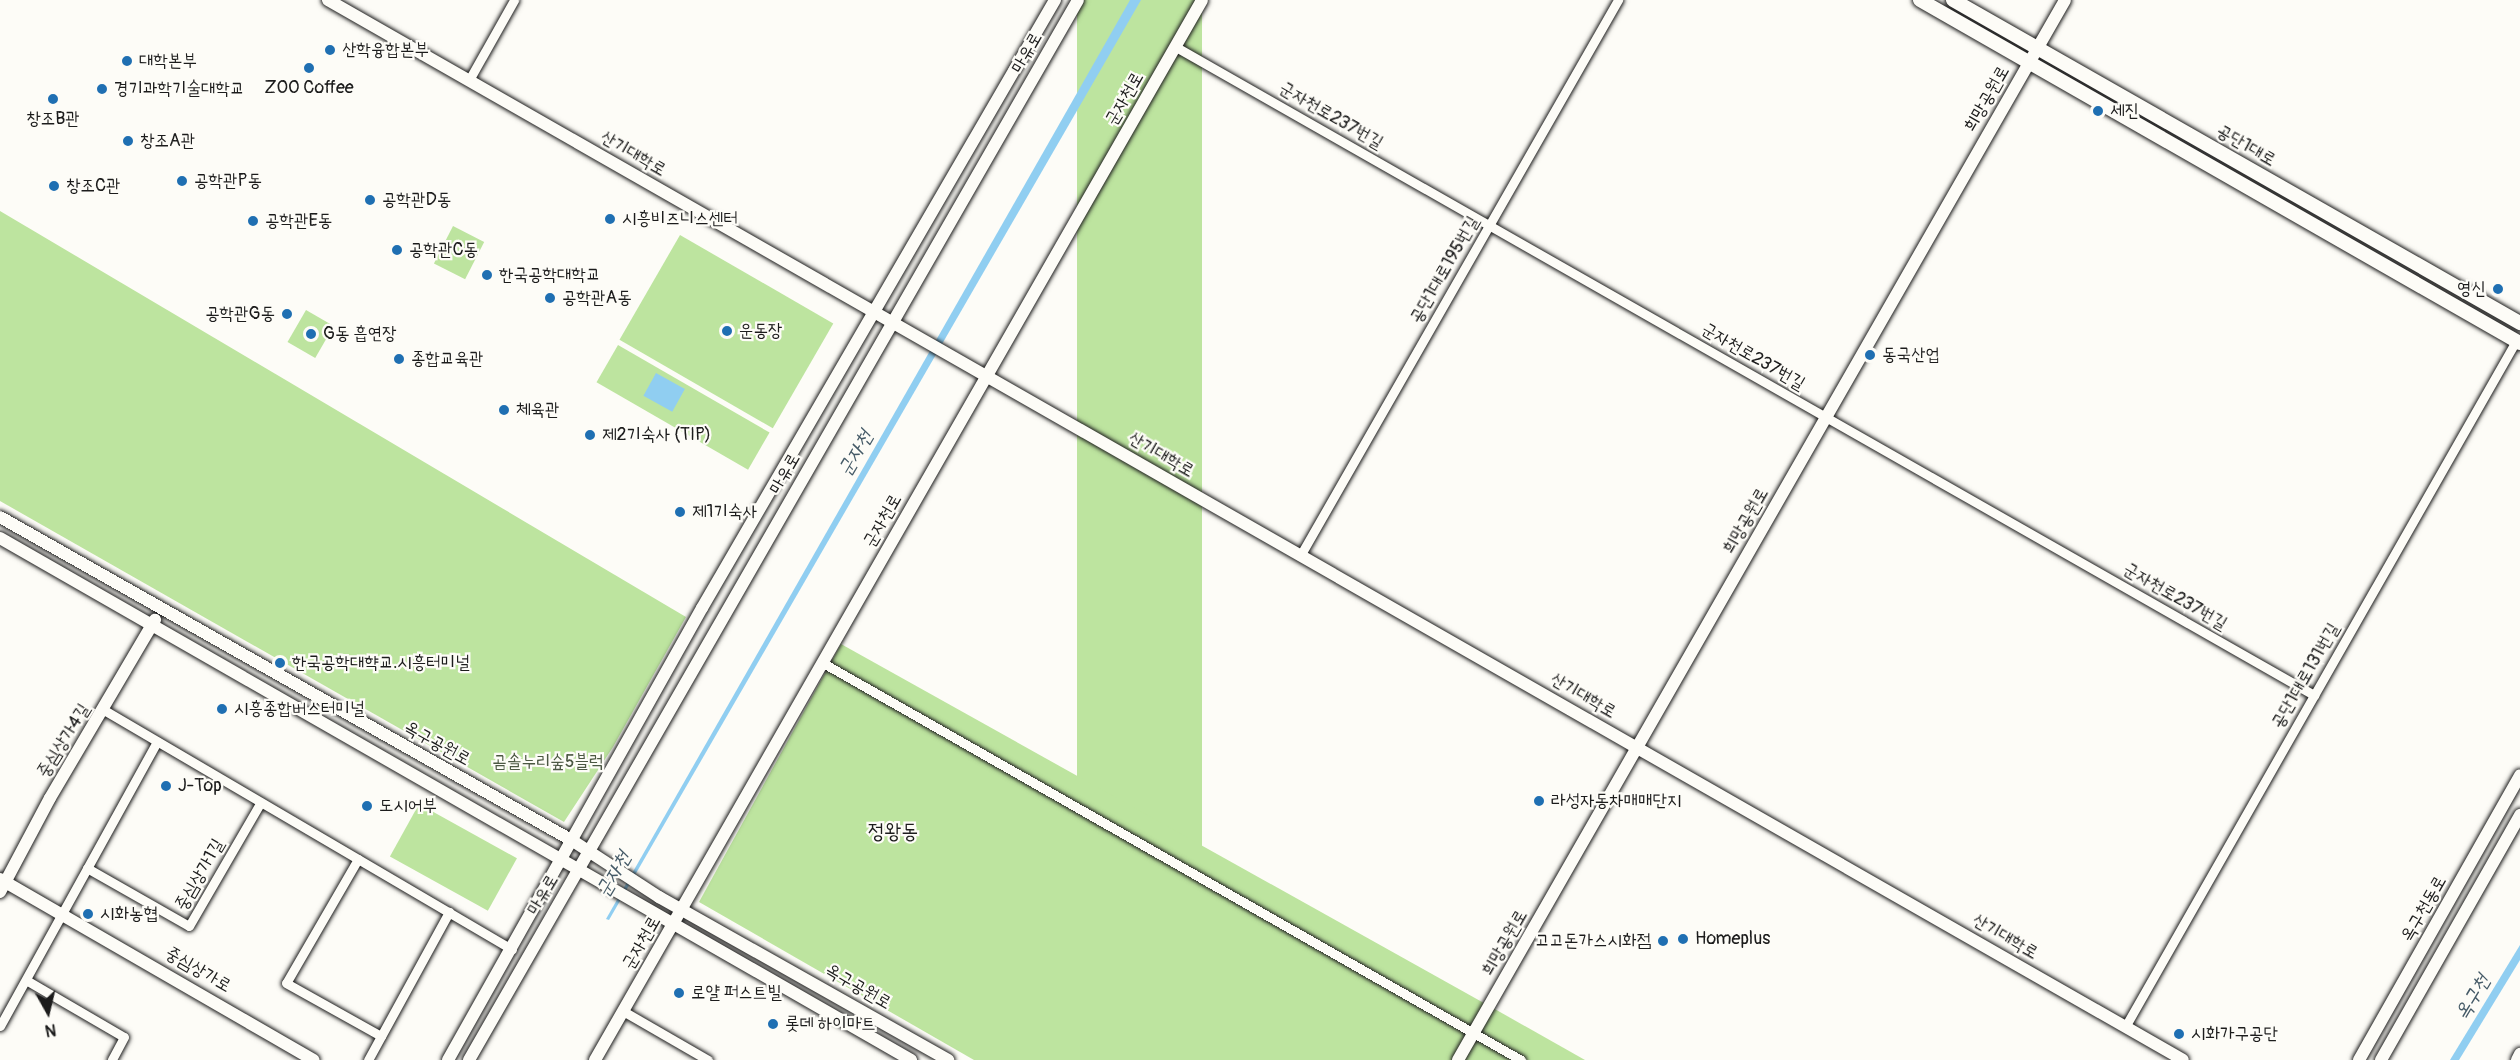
<!DOCTYPE html>
<meta charset="utf-8">
<style>
body{margin:0}
#map{position:relative;width:2520px;height:1060px;overflow:hidden;background:#fdfcf7;font-family:Pangolin,"Poor Story",sans-serif}
div>[style]{position:absolute}
.green>*{inset:0;background:#bde49f;transform-origin:0 0}
.water>*{inset:0;background:#90cef1;transform-origin:0 0}
.roads{filter:drop-shadow(0 0 2px #1c1c1c) drop-shadow(0 0 2px #1c1c1c)}
.minor>*{height:9px;margin:-4.5px;padding:0 4.5px;transform-origin:4.5px;border-radius:4.5px;background:#fdfcf7}
.tertiary>*{height:12px;margin:-6px;padding:0 6px;transform-origin:6px;border-radius:6px;background:#fdfcf7}
.secondary>*{height:14px;margin:-7px;padding:0 7px;transform-origin:7px;border-radius:7px;background:#fdfcf7}
.dots>*{width:16px;height:16px;translate:-50% -50%;box-sizing:border-box;border:3px solid #fdfcf7;border-radius:50%}
span{translate:-50% -50%;white-space:nowrap;text-align:center;line-height:1.15;-webkit-text-stroke:4.5px #fdfcf7;paint-order:stroke}
.poi-label{font-size:18px;color:#1c1c1c}
.left{translate:0 -50%;text-align:left}
.right{translate:-100% -50%;text-align:right}
.street-label{font-size:18px;color:#1c1c1c}
.park-label{font-size:18px;color:#4c5843}
.water-label{font-size:20px;color:#455a67;font-style:italic}
.quarter-label{font-size:21px;color:#1c1c1c}
.north{position:absolute;left:18px;top:982px;width:60px;height:60px;-webkit-text-stroke:4px #fdfcf7;paint-order:stroke;rotate:172deg;font-size:16px;font-weight:700;line-height:24px;text-align:center;color:#1c1c1c}
.north::after{content:'';display:block;margin:auto;width:21px;height:27px;background:#1c1c1c;clip-path:polygon(50% 0,100% 100%,50% 72%,0 100%)}
</style>
<div id="map">
<div class="green">
<div style="left:1077px;top:0;width:125px;height:981px"></div>
<div style="clip-path:polygon(0 211px,686px 617px,613px 747px,564px 822px,0 501px)"></div>
<div style="left:453px;top:226px;width:35px;height:42px;rotate:27deg"></div>
<div style="left:680px;top:235px;width:177px;height:121px;rotate:30deg"></div>
<div style="left:306px;top:310px;width:32px;height:37px;rotate:30deg"></div>
<div style="left:618px;top:345px;width:175px;height:43px;rotate:30deg"></div>
<div style="clip-path:polygon(841px 644px,1500px 1012px,1585px 1060px,974px 1060px,699px 902px)"></div>
<div style="left:419px;top:804px;width:112px;height:60px;rotate:29deg"></div>
</div>
<div class="water">
<div style="clip-path:polygon(1130px 0,1141px 0,609px 920px,606px 919px)"></div>
<div style="left:656px;top:373px;width:33px;height:26px;rotate:29deg"></div>
<div style="clip-path:polygon(2520px 945px,2520px 960px,2459px 1060px,2450px 1060px)"></div>
</div>
<div class="roads">
<div class="minor">
<div style="left:1176px;top:47px;width:1310px;rotate:29.66deg"></div>
<div style="left:469px;top:80px;width:92px;rotate:-60.6deg"></div>
<div style="left:1300px;top:556px;width:641px;rotate:-60.23deg"></div>
<div style="left:823px;top:663px;width:803px;rotate:29.63deg"></div>
<div style="left:104px;top:710px;width:473px;rotate:30.4deg"></div>
<div style="left:358px;top:859px;width:143px;rotate:120.1deg"></div>
<div style="left:286px;top:983px;width:109px;rotate:29.2deg"></div>
<div style="left:87px;top:868px;width:117px;rotate:29.6deg"></div>
<div style="left:189px;top:926px;width:143px;rotate:-59.9deg"></div>
<div style="left:26px;top:980px;width:113px;rotate:30.2deg"></div>
<div style="left:124px;top:1037px;width:26px;rotate:118deg"></div>
<div style="left:623px;top:1011px;width:98px;rotate:30deg"></div>
<div style="left:0;top:1026px;width:325px;rotate:-61.1deg"></div>
<div style="left:2125px;top:1027px;width:790px;rotate:-60.32deg"></div>
<div style="left:368px;top:1060px;width:169px;rotate:-61.3deg"></div>
</div>
<div class="tertiary">
<div style="left:328px;top:0;width:2136px;rotate:29.74deg"></div>
<div style="left:0;top:517px;width:658px;rotate:29.49deg"></div>
<div style="left:573px;top:841px;width:103px;rotate:33.1deg"></div>
<div style="left:659px;top:897px;width:332px;rotate:29.4deg"></div>
<div style="left:0;top:538px;width:1050px;rotate:29.81deg"></div>
<div style="left:0;top:879px;width:362px;rotate:30deg"></div>
<div style="left:0;top:892px;width:106px;rotate:-62deg"></div>
<div style="left:50px;top:798px;width:207px;rotate:-59.5deg"></div>
<div style="left:448px;top:1060px;width:518px;rotate:-60.67deg"></div>
<div style="left:702px;top:608px;width:703px;rotate:-59.86deg"></div>
<div style="left:469px;top:1060px;width:1222px;rotate:-60.12deg"></div>
<div style="left:595px;top:1060px;width:1221px;rotate:-60.2deg"></div>
<div style="left:1458px;top:1060px;width:1221px;rotate:-60.2deg"></div>
<div style="left:2359px;top:1060px;width:327px;rotate:-60.5deg"></div>
<div style="left:2381px;top:1060px;width:282px;rotate:-60.4deg"></div>
<div style="left:2517px;top:1060px;width:7px;rotate:-63deg"></div>
</div>
<div class="secondary">
<div style="left:1920px;top:0;width:691px;rotate:29.76deg"></div>
<div style="left:1953px;top:0;width:653px;rotate:29.67deg"></div>
</div>
</div>
<div class="dots">
<div style="left:330px;top:50px;background:#1f6fb2"></div>
<div style="left:127px;top:61px;background:#1f6fb2"></div>
<div style="left:309px;top:68px;background:#1f6fb2"></div>
<div style="left:102px;top:89px;background:#1f6fb2"></div>
<div style="left:53px;top:99px;background:#1f6fb2"></div>
<div style="left:2098px;top:111px;background:#1f6fb2"></div>
<div style="left:128px;top:141px;background:#1f6fb2"></div>
<div style="left:182px;top:181px;background:#1f6fb2"></div>
<div style="left:54px;top:186px;background:#1f6fb2"></div>
<div style="left:370px;top:200px;background:#1f6fb2"></div>
<div style="left:610px;top:219px;background:#1f6fb2"></div>
<div style="left:253px;top:221px;background:#1f6fb2"></div>
<div style="left:397px;top:250px;background:#1f6fb2"></div>
<div style="left:487px;top:275px;background:#1f6fb2"></div>
<div style="left:2498px;top:289px;background:#1f6fb2"></div>
<div style="left:550px;top:298px;background:#1f6fb2"></div>
<div style="left:287px;top:314px;background:#1f6fb2"></div>
<div style="left:727px;top:331px;background:#1f6fb2"></div>
<div style="left:311px;top:334px;background:#1f6fb2"></div>
<div style="left:1870px;top:355px;background:#1f6fb2"></div>
<div style="left:399px;top:359px;background:#1f6fb2"></div>
<div style="left:504px;top:410px;background:#1f6fb2"></div>
<div style="left:590px;top:435px;background:#1f6fb2"></div>
<div style="left:680px;top:512px;background:#1f6fb2"></div>
<div style="left:280px;top:663px;background:#1f6fb2"></div>
<div style="left:222px;top:709px;background:#1f6fb2"></div>
<div style="left:166px;top:786px;background:#1f6fb2"></div>
<div style="left:1539px;top:801px;background:#1f6fb2"></div>
<div style="left:367px;top:806px;background:#1f6fb2"></div>
<div style="left:88px;top:914px;background:#1f6fb2"></div>
<div style="left:1683px;top:939px;background:#1f6fb2"></div>
<div style="left:1663px;top:941px;background:#1f6fb2"></div>
<div style="left:679px;top:993px;background:#1f6fb2"></div>
<div style="left:773px;top:1024px;background:#1f6fb2"></div>
<div style="left:2179px;top:1034px;background:#1f6fb2"></div>
</div>
<div class="poi-label">
<span class="left" style="left:342px;top:50px">산학융합본부</span>
<span class="left" style="left:139px;top:61px">대학본부</span>
<span style="left:309px;top:88px">ZOO Coffee</span>
<span class="left" style="left:114px;top:89px">경기과학기술대학교</span>
<span class="left" style="left:2110px;top:111px">세진</span>
<span style="left:53px;top:119px">창조B관</span>
<span class="left" style="left:140px;top:141px">창조A관</span>
<span class="left" style="left:194px;top:181px">공학관P동</span>
<span class="left" style="left:66px;top:186px">창조C관</span>
<span class="left" style="left:382px;top:200px">공학관D동</span>
<span class="left" style="left:622px;top:219px">시흥비즈니스센터</span>
<span class="left" style="left:265px;top:221px">공학관E동</span>
<span class="left" style="left:409px;top:250px">공학관C동</span>
<span class="left" style="left:499px;top:275px">한국공학대학교</span>
<span class="right" style="left:2486px;top:289px">영신</span>
<span class="left" style="left:562px;top:298px">공학관A동</span>
<span class="right" style="left:275px;top:314px">공학관G동</span>
<span class="left" style="left:739px;top:331px">운동장</span>
<span class="left" style="left:323px;top:334px">G동 흡연장</span>
<span class="left" style="left:1882px;top:355px">동국산업</span>
<span class="left" style="left:411px;top:359px">종합교육관</span>
<span class="left" style="left:516px;top:410px">체육관</span>
<span class="left" style="left:602px;top:435px">제2기숙사 (TIP)</span>
<span class="left" style="left:692px;top:512px">제1기숙사</span>
<span class="left" style="left:292px;top:663px">한국공학대햑교.시흥터미널</span>
<span class="left" style="left:234px;top:709px">시흥종합버스터미널</span>
<span class="left" style="left:178px;top:786px">J-Top</span>
<span class="left" style="left:1551px;top:801px">라성자동차매매단지</span>
<span class="left" style="left:379px;top:806px">도시어부</span>
<span class="left" style="left:100px;top:914px">시화농협</span>
<span class="left" style="left:1695px;top:939px">Homeplus</span>
<span class="right" style="left:1651px;top:941px">고고돈가스시화점</span>
<span class="left" style="left:691px;top:993px">로얄 퍼스트빌</span>
<span class="left" style="left:785px;top:1024px">롯데 하이마트</span>
<span class="left" style="left:2191px;top:1034px">시화가구공단</span>
</div>
<div class="street-label">
<span style="left:1027px;top:53px;rotate:-60deg">마유로</span>
<span style="left:1125px;top:99px;rotate:-60deg">군자천로</span>
<span style="left:1987px;top:99px;rotate:-60deg">희망공원로</span>
<span style="left:1331px;top:116px;rotate:30deg">군자천로237번길</span>
<span style="left:2246px;top:146px;rotate:30deg">공단1대로</span>
<span style="left:633px;top:154px;rotate:30deg">산기대학로</span>
<span style="left:1445px;top:270px;rotate:-60deg">공단1대로195번길</span>
<span style="left:1753px;top:357px;rotate:30deg">군자천로237번길</span>
<span style="left:1161px;top:455px;rotate:30deg">산기대학로</span>
<span style="left:785px;top:474px;rotate:-60deg">마유로</span>
<span style="left:883px;top:521px;rotate:-60deg">군자천로</span>
<span style="left:1746px;top:521px;rotate:-60deg">희망공원로</span>
<span style="left:2175px;top:597px;rotate:30deg">군자천로237번길</span>
<span style="left:2306px;top:676px;rotate:-60deg">공단1대로131번길</span>
<span style="left:1583px;top:696px;rotate:30deg">산기대학로</span>
<span style="left:64px;top:741px;rotate:-58deg">중심상가4길</span>
<span style="left:437px;top:744px;rotate:29deg">옥구공원로</span>
<span style="left:200px;top:875px;rotate:-60deg">중심상가1길</span>
<span style="left:543px;top:895px;rotate:-59deg">마유로</span>
<span style="left:2424px;top:909px;rotate:-60deg">옥구천동로</span>
<span style="left:2005px;top:937px;rotate:30deg">산기대학로</span>
<span style="left:642px;top:943px;rotate:-60deg">군자천로</span>
<span style="left:1505px;top:943px;rotate:-60deg">희망공원로</span>
<span style="left:198px;top:970px;rotate:30deg">중심상가로</span>
<span style="left:858px;top:987px;rotate:30deg">옥구공원로</span>
</div>
<div class="park-label">
<span style="left:548px;top:762px">곰솔누리숲5블럭</span>
</div>
<div class="water-label">
<span style="left:855px;top:453px;rotate:-60deg">군자천</span>
<span style="left:613px;top:874px;rotate:-60deg">군자천</span>
<span style="left:2472px;top:997px;rotate:-59deg">옥구천</span>
</div>
<div class="quarter-label">
<span style="left:893px;top:832px">정왕동</span>
</div>
<div class="north">N</div>
</div>
